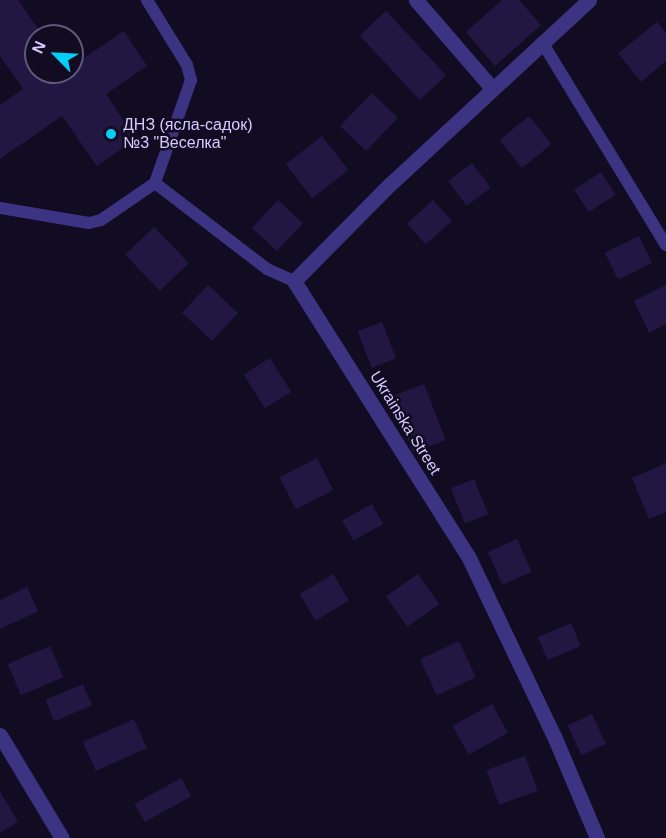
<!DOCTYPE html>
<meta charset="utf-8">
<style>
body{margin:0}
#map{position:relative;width:666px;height:838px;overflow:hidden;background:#110c21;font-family:Helvetica,sans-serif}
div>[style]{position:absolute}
.building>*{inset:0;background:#221743;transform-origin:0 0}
.service>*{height:12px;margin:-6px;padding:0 6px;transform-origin:6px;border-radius:6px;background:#3c3483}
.minor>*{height:15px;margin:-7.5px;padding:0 7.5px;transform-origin:7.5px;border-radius:7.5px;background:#3c3483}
.dots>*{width:16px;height:16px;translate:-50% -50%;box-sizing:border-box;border:3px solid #110c21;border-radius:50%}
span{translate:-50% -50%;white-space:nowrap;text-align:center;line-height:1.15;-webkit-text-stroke:5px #110c21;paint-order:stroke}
.poi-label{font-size:16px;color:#d5ccff}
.left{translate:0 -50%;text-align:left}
.street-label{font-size:16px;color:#d5ccff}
.north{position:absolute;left:24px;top:24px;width:60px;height:60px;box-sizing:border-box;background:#110c21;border:2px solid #5f597a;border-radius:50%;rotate:294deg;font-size:16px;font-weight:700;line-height:24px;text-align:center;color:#d5ccff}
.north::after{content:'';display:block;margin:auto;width:21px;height:27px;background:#00d0f7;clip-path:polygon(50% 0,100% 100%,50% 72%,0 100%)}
</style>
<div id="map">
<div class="building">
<div style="clip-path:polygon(0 0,18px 0,43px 36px,36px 36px,36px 72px,72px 72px,72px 66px,124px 31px,147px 66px,106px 94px,136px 139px,97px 166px,62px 116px,0 159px,0 105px,23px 89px,0 56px)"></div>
<div style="clip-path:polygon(502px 0,519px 0,541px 25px,495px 66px,466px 32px)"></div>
<div style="left:386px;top:11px;width:88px;height:36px;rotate:47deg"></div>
<div style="clip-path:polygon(657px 22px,666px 33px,666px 61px,641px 82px,618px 53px)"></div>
<div style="left:372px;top:93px;width:36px;height:46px;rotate:44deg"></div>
<div style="left:529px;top:116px;width:36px;height:38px;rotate:51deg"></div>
<div style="left:322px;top:136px;width:43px;height:46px;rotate:52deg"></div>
<div style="left:472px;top:163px;width:31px;height:30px;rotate:53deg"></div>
<div style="left:601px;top:172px;width:27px;height:32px;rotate:57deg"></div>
<div style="left:278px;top:200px;width:34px;height:38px;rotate:43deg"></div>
<div style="left:433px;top:200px;width:28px;height:35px;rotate:48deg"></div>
<div style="left:154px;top:227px;width:50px;height:40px;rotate:46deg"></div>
<div style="left:639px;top:236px;width:30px;height:38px;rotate:64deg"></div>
<div style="left:208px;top:285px;width:41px;height:38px;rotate:43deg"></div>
<div style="clip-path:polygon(666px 285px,666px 324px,649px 333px,634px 301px)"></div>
<div style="left:382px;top:322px;width:39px;height:26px;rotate:69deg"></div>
<div style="left:270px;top:358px;width:40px;height:31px;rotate:58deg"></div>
<div style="left:424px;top:384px;width:60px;height:35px;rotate:69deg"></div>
<div style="left:317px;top:458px;width:36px;height:42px;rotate:63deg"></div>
<div style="clip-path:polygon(666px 463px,666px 512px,649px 519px,632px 478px)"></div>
<div style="left:474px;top:479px;width:38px;height:25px;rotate:68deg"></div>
<div style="left:372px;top:504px;width:23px;height:34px;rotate:61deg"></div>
<div style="left:517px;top:539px;width:36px;height:32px;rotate:66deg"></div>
<div style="left:333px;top:574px;width:31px;height:39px;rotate:59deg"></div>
<div style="left:418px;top:574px;width:37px;height:39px;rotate:55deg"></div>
<div style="clip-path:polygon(27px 587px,38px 611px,0 629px,0 600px)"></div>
<div style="left:571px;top:623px;width:25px;height:36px;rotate:67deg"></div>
<div style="left:459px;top:641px;width:40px;height:43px;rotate:65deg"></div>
<div style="left:50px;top:646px;width:34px;height:46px;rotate:67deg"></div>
<div style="left:83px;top:684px;width:23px;height:41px;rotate:67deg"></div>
<div style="left:492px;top:704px;width:33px;height:45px;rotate:61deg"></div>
<div style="left:592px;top:714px;width:33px;height:27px;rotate:65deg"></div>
<div style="left:134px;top:719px;width:32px;height:56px;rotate:66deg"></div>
<div style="left:525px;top:756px;width:37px;height:41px;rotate:70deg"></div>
<div style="left:181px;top:778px;width:21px;height:53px;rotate:61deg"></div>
<div style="clip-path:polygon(0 791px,18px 822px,0 833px)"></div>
</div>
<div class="service">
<div style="left:147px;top:0;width:76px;rotate:58.4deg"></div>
<div style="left:187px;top:65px;width:16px;rotate:75deg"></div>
<div style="left:191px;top:80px;width:109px;rotate:109.3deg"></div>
<div style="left:155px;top:183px;width:141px;rotate:37.5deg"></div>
<div style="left:267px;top:269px;width:30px;rotate:24deg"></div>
<div style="left:542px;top:42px;width:238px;rotate:58.6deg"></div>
<div style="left:0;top:208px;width:90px;rotate:9.6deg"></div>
<div style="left:89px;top:223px;width:12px;rotate:-14deg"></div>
<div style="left:101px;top:220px;width:65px;rotate:-34.4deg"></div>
</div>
<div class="minor">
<div style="left:416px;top:0;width:116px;rotate:49.2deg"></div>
<div style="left:589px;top:0;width:272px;rotate:137.2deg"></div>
<div style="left:389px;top:185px;width:135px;rotate:134.7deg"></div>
<div style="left:294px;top:281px;width:325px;rotate:57.7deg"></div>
<div style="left:468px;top:556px;width:199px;rotate:64.5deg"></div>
<div style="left:554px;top:736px;width:111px;rotate:67.1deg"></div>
<div style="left:0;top:735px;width:120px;rotate:59deg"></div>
</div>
<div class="dots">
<div style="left:111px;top:134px;background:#00d0f7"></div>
</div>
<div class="poi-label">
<span class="left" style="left:123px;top:134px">ДНЗ (ясла-садок)<br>№3 "Веселка"</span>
</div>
<div class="street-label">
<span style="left:405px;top:423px;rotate:58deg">Ukrainska Street</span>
</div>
<div class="north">N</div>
</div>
